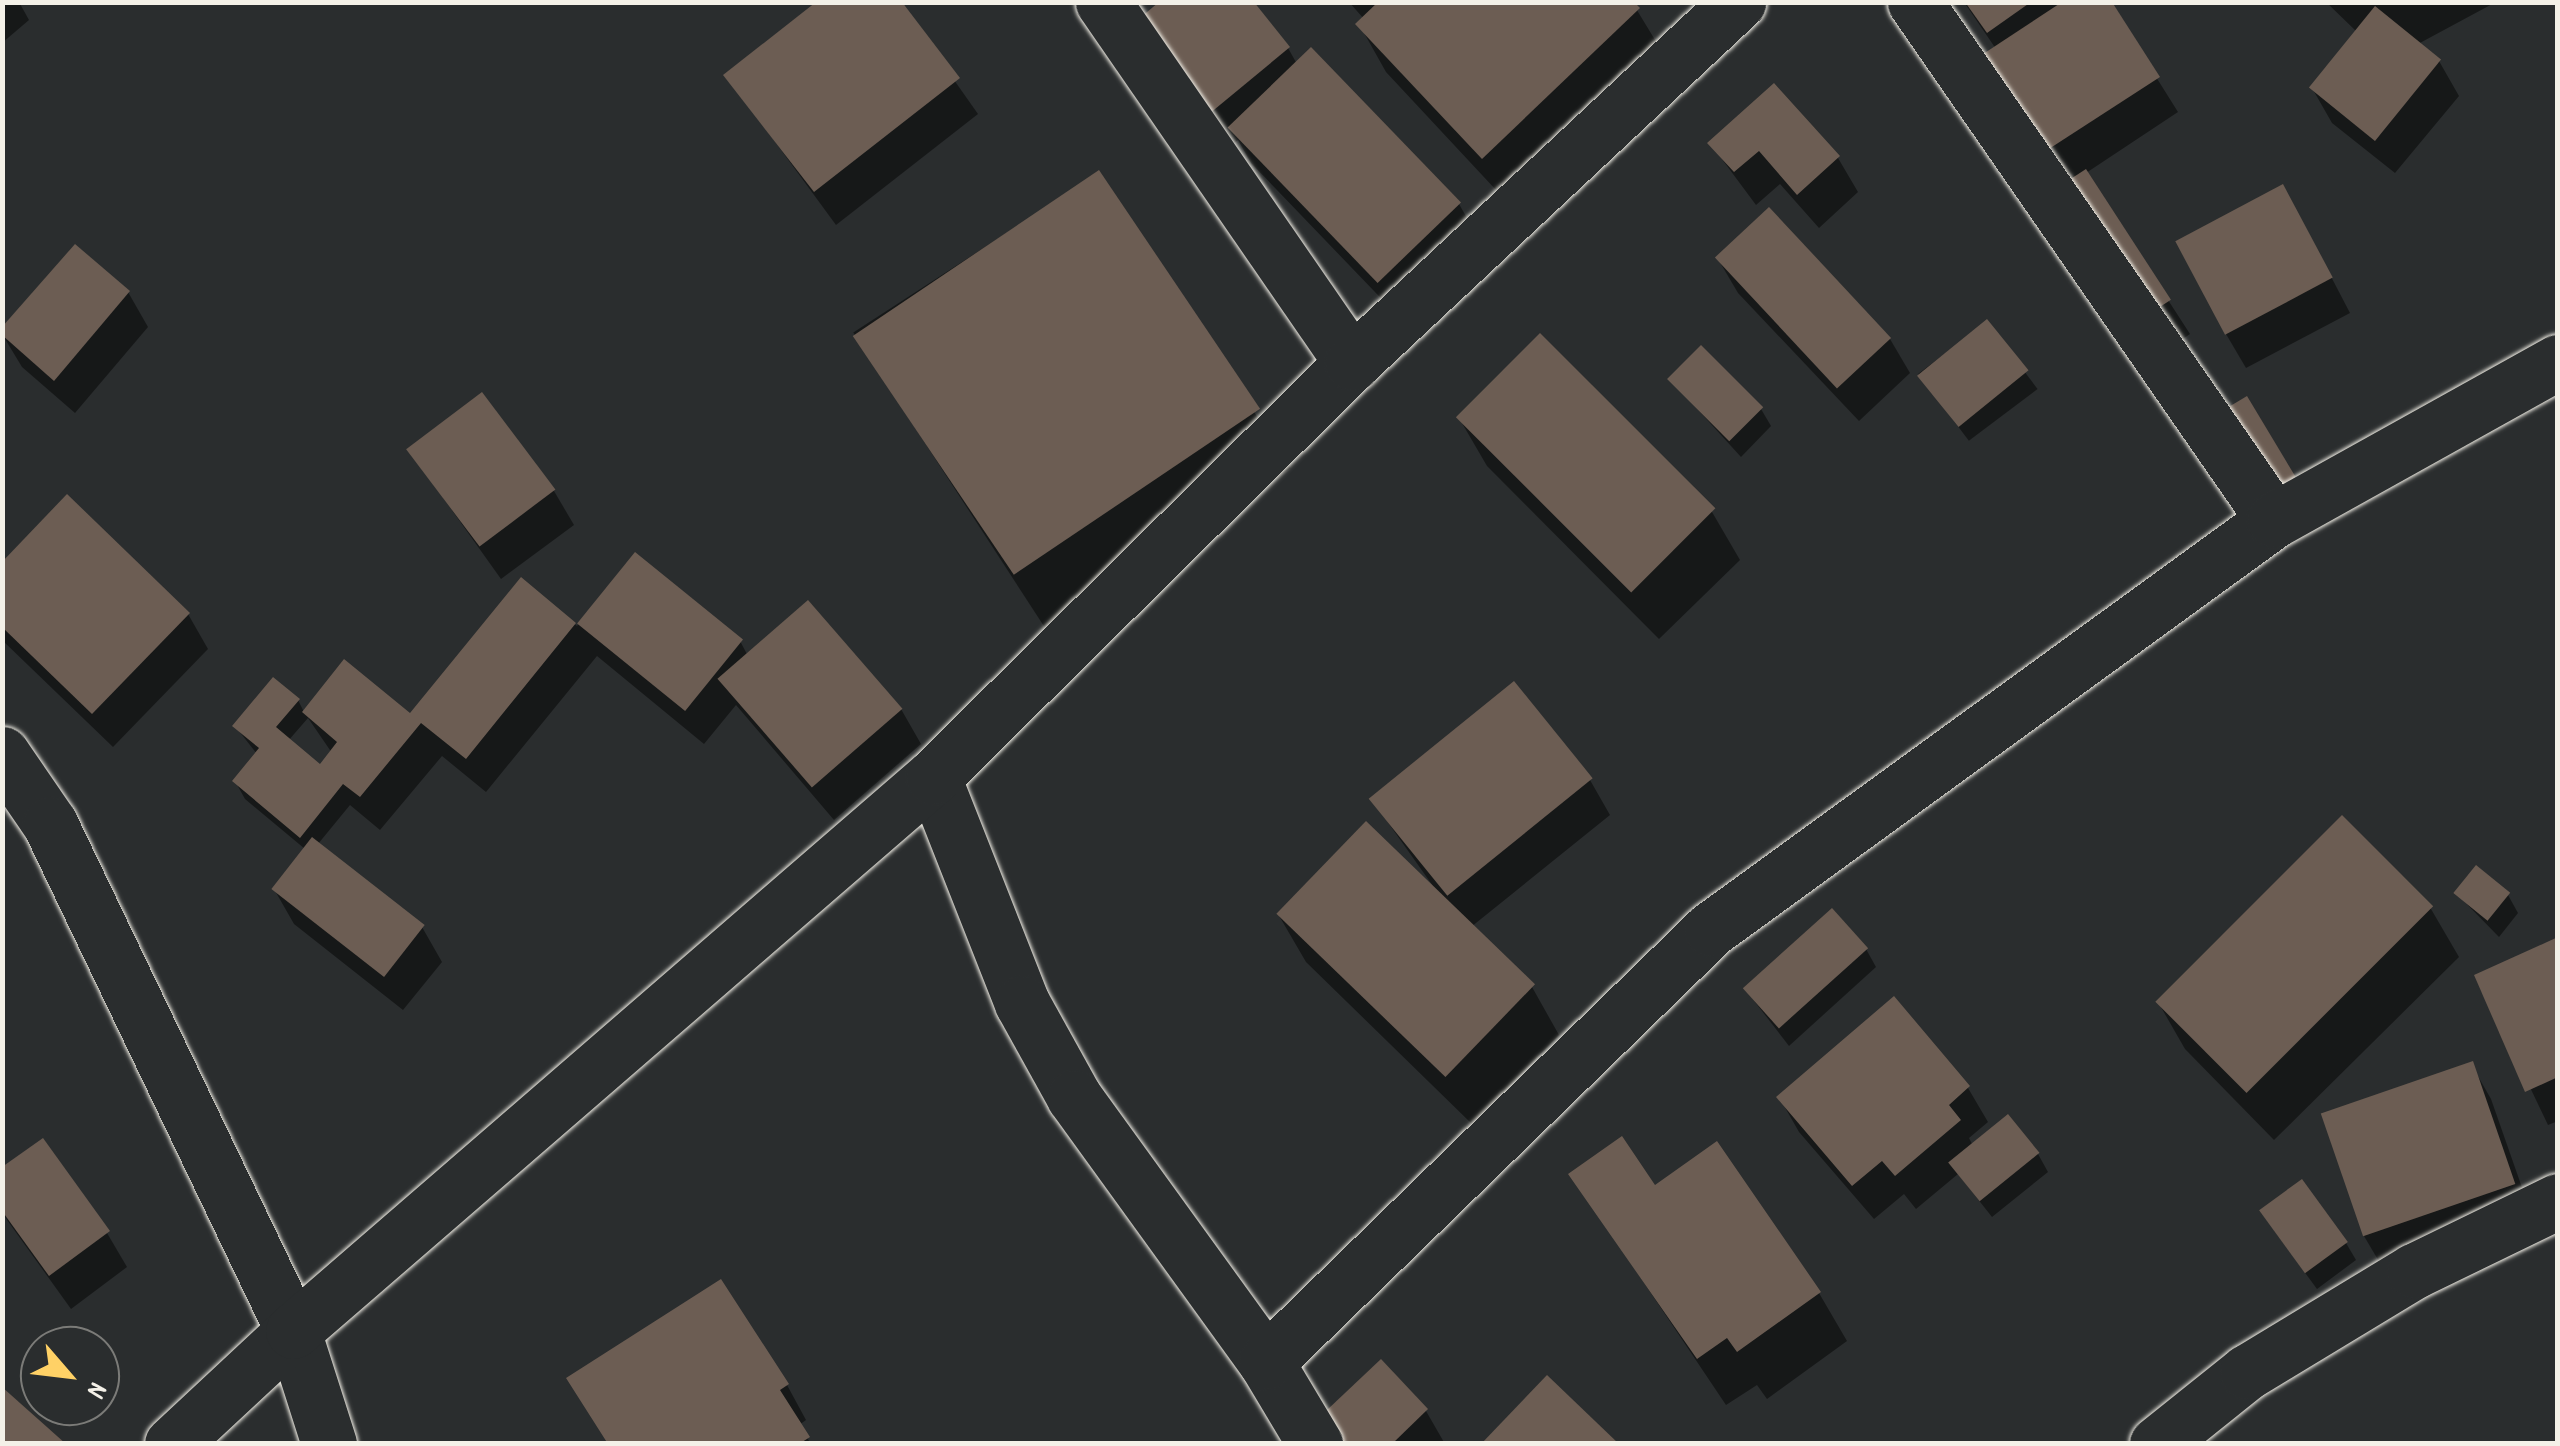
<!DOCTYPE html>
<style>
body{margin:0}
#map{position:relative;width:2560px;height:1446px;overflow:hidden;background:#2a2d2e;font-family:Dekko,sans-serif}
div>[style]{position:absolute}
.shadow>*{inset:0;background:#0007;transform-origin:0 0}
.building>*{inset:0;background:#6c5d53;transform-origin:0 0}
.roads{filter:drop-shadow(0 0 2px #f4f1e8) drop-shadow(0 0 2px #f4f1e8)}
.minor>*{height:55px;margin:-27.5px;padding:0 27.5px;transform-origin:27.5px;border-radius:27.5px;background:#2a2d2e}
span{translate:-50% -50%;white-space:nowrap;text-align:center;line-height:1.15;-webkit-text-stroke:8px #2a2d2e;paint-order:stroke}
.frame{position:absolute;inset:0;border:5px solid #f4f1e8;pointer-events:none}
.north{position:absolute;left:20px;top:1326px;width:100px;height:100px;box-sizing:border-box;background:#2a2d2e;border:2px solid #7b7b78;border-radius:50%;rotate:118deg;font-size:28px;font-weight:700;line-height:40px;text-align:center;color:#f4f1e8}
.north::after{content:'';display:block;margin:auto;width:35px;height:45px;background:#ffd166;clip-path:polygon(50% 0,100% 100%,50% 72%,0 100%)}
</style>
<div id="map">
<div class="shadow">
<div style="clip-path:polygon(2px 2px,19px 2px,29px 20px,2px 43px)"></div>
<div style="clip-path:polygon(899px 2px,978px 114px,836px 225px,726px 75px)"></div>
<div style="clip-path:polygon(1349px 2px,1632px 2px,1666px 58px,1510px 205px,1386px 72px,1359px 24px,1364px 19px)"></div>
<div style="clip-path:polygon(1964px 2px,2109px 2px,2178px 112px,2086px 173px,2190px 334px,2152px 360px,1996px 49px)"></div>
<div style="clip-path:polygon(2326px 2px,2496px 2px,2418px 44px,2439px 61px,2459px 96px,2395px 173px,2332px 123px,2312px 88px,2357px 32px)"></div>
<div style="clip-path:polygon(1138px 24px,1288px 48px,1297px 64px,1459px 204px,1479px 239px,1399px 317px,1251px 163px,1238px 140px,1230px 147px)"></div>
<div style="clip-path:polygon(1774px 86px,1838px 158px,1858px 192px,1819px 228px,1780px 184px,1756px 205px,1710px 143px)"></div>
<div style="left:1099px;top:173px;width:352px;height:293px;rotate:57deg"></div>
<div style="clip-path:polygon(2302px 221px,2350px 313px,2246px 368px,2226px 334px)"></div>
<div style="clip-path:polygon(1718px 259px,1890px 339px,1910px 373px,1859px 421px,1738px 293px)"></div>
<div style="clip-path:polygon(128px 292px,148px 327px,75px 413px,22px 367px,2px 334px)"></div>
<div style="left:1987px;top:322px;width:84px;height:86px;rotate:53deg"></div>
<div style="clip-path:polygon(1670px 379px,1761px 409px,1771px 426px,1741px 457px)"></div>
<div style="clip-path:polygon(1459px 418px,1712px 512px,1740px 560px,1659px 639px,1487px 466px)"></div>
<div style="clip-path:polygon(409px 450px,554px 491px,574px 525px,501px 579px)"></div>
<div style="clip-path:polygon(evenodd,635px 555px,740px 641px,748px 656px,901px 709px,921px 744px,834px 820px,736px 705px,704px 744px,597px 656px,486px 792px,442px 756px,380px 830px,350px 805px,318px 844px,422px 927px,442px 962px,403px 1010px,294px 924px,274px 889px,305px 849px,245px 799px,235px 781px,257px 754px,235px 726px,298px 700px,304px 712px,410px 717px,521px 581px,577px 626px,635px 555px,308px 718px,332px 753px,328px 774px,288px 741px,308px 718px)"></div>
<div style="clip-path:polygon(2px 566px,188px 614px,208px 649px,113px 747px,2px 640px)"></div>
<div style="clip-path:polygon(1590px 780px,1610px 815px,1471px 927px,1532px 987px,1559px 1035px,1472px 1124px,1306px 962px,1278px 914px,1433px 886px,1372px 800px)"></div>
<div style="clip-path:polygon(2342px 818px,2431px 909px,2459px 957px,2274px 1140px,2185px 1049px,2158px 1002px)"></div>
<div style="clip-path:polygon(2456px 893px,2508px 895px,2518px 913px,2499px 937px)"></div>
<div style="clip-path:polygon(2558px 940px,2558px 1121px,2548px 1125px,2477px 976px)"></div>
<div style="clip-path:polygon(1866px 949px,1876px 967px,1789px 1046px,1745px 989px)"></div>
<div style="clip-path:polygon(1894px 999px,1968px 1088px,1988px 1122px,1969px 1138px,1973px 1146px,2038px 1154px,2048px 1172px,1992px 1217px,1958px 1174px,1916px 1209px,1904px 1194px,1874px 1219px,1799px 1132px,1779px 1097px)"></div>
<div style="clip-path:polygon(2471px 1064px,2491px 1099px,2533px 1219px,2384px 1270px,2364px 1236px)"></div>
<div style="clip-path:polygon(2px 1170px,107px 1233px,127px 1267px,71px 1309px,2px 1213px)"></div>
<div style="clip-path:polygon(1571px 1174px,1655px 1188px,1819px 1293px,1847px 1341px,1767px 1399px,1757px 1385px,1726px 1405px)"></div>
<div style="clip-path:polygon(2273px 1229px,2346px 1243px,2356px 1260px,2317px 1289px)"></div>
<div style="clip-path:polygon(787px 1385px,806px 1420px,799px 1425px,811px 1444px,609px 1444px)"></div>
<div style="clip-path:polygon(1426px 1411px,1445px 1444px,1295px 1444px)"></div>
</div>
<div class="building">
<div style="clip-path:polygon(816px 2px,902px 2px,960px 78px,814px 192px,723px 75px)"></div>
<div style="clip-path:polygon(1159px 2px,1254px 2px,1290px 47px,1209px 114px,1134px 23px)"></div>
<div style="clip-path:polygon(1378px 2px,1634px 2px,1640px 8px,1482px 159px,1355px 24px)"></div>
<div style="clip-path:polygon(1965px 2px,2031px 2px,1987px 33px)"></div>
<div style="clip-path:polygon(2062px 2px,2112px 2px,2160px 77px,2038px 156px,1974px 60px)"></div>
<div style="left:2375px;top:6px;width:85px;height:105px;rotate:39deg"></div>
<div style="left:1311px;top:47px;width:216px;height:116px;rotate:46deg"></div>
<div style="clip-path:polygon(1774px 83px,1840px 156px,1797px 195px,1759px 151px,1734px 172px,1707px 143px)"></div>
<div style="left:2086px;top:169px;width:156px;height:51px;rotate:57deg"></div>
<div style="left:1099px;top:170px;width:288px;height:297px;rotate:56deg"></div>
<div style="left:2283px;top:184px;width:106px;height:122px;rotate:62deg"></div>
<div style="left:1769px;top:207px;width:179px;height:74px;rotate:47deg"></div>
<div style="clip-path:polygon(75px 244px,130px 291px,54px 381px,2px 335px,2px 327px)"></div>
<div style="left:1987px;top:319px;width:66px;height:90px;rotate:51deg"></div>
<div style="left:1540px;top:333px;width:248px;height:119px;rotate:45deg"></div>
<div style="left:1701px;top:345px;width:88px;height:48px;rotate:45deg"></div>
<div style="left:482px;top:392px;width:122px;height:95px;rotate:53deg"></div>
<div style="left:2247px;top:396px;width:102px;height:52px;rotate:59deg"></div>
<div style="clip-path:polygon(67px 494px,190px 613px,92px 714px,2px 627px,2px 562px)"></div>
<div style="left:635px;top:552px;width:139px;height:92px;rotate:39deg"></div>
<div style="clip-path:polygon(521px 577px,576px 623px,466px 759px,421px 723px,360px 797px,343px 784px,300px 838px,232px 781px,259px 748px,232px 726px,273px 677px,300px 699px,276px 727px,320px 764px,337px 742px,302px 712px,344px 659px,410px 713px)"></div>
<div style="left:808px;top:600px;width:144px;height:120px;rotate:49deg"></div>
<div style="left:1514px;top:681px;width:125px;height:187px;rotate:51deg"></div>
<div style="left:2342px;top:815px;width:129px;height:264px;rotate:45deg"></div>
<div style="left:1366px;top:821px;width:235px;height:129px;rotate:44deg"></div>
<div style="left:312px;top:837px;width:143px;height:66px;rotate:38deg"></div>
<div style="left:2476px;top:865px;width:44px;height:36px;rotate:39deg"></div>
<div style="left:1832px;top:908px;width:54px;height:120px;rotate:48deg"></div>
<div style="clip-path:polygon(2558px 937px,2558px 1077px,2525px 1092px,2474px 975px)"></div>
<div style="clip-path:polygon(1894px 996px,1970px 1086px,1949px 1105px,1961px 1120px,1895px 1176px,1882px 1161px,1852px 1186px,1776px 1097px)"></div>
<div style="left:2473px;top:1061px;width:130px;height:161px;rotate:71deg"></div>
<div style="left:2008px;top:1114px;width:50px;height:77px;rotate:51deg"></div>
<div style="clip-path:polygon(1622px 1136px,1655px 1185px,1717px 1141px,1821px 1292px,1737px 1352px,1727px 1338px,1697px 1359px,1568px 1174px)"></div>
<div style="clip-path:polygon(43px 1138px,110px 1231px,49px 1276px,2px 1211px,2px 1167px)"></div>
<div style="left:2302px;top:1179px;width:78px;height:53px;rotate:54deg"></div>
<div style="clip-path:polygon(721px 1279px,789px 1384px,780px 1390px,810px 1437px,799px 1444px,608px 1444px,566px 1378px)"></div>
<div style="clip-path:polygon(1381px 1359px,1428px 1409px,1392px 1444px,1291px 1444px)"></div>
<div style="clip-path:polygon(1547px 1375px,1619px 1444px,1481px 1444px)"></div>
<div style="clip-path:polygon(2px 1387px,66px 1444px,2px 1444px)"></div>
</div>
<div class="roads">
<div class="minor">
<div style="left:1103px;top:2px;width:439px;rotate:55.4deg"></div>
<div style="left:1915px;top:2px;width:630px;rotate:55.28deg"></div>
<div style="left:2px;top:754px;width:85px;rotate:55.6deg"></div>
<div style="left:50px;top:824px;width:562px;rotate:64.39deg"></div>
<div style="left:293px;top:1331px;width:119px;rotate:72.3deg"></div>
<div style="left:933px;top:777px;width:243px;rotate:68.5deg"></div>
<div style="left:1022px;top:1003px;width:107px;rotate:61deg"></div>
<div style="left:1074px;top:1097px;width:327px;rotate:54.1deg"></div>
<div style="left:1266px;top:1362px;width:96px;rotate:59.1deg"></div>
<div style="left:1266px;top:1362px;width:621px;rotate:-44.22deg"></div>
<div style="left:1711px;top:929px;width:696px;rotate:-36deg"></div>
<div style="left:2274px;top:520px;width:325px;rotate:-29.1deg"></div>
<div style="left:172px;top:1444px;width:166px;rotate:-43deg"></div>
<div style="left:293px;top:1331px;width:846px;rotate:-40.88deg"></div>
<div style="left:933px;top:777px;width:589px;rotate:-44.66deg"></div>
<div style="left:1352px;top:363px;width:529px;rotate:-43.08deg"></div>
<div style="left:2157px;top:1444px;width:115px;rotate:-38.7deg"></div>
<div style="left:2247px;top:1372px;width:195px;rotate:-31.2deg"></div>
<div style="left:2414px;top:1271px;width:160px;rotate:-25.9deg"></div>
</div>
</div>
<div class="frame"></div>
<div class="north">N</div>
</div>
